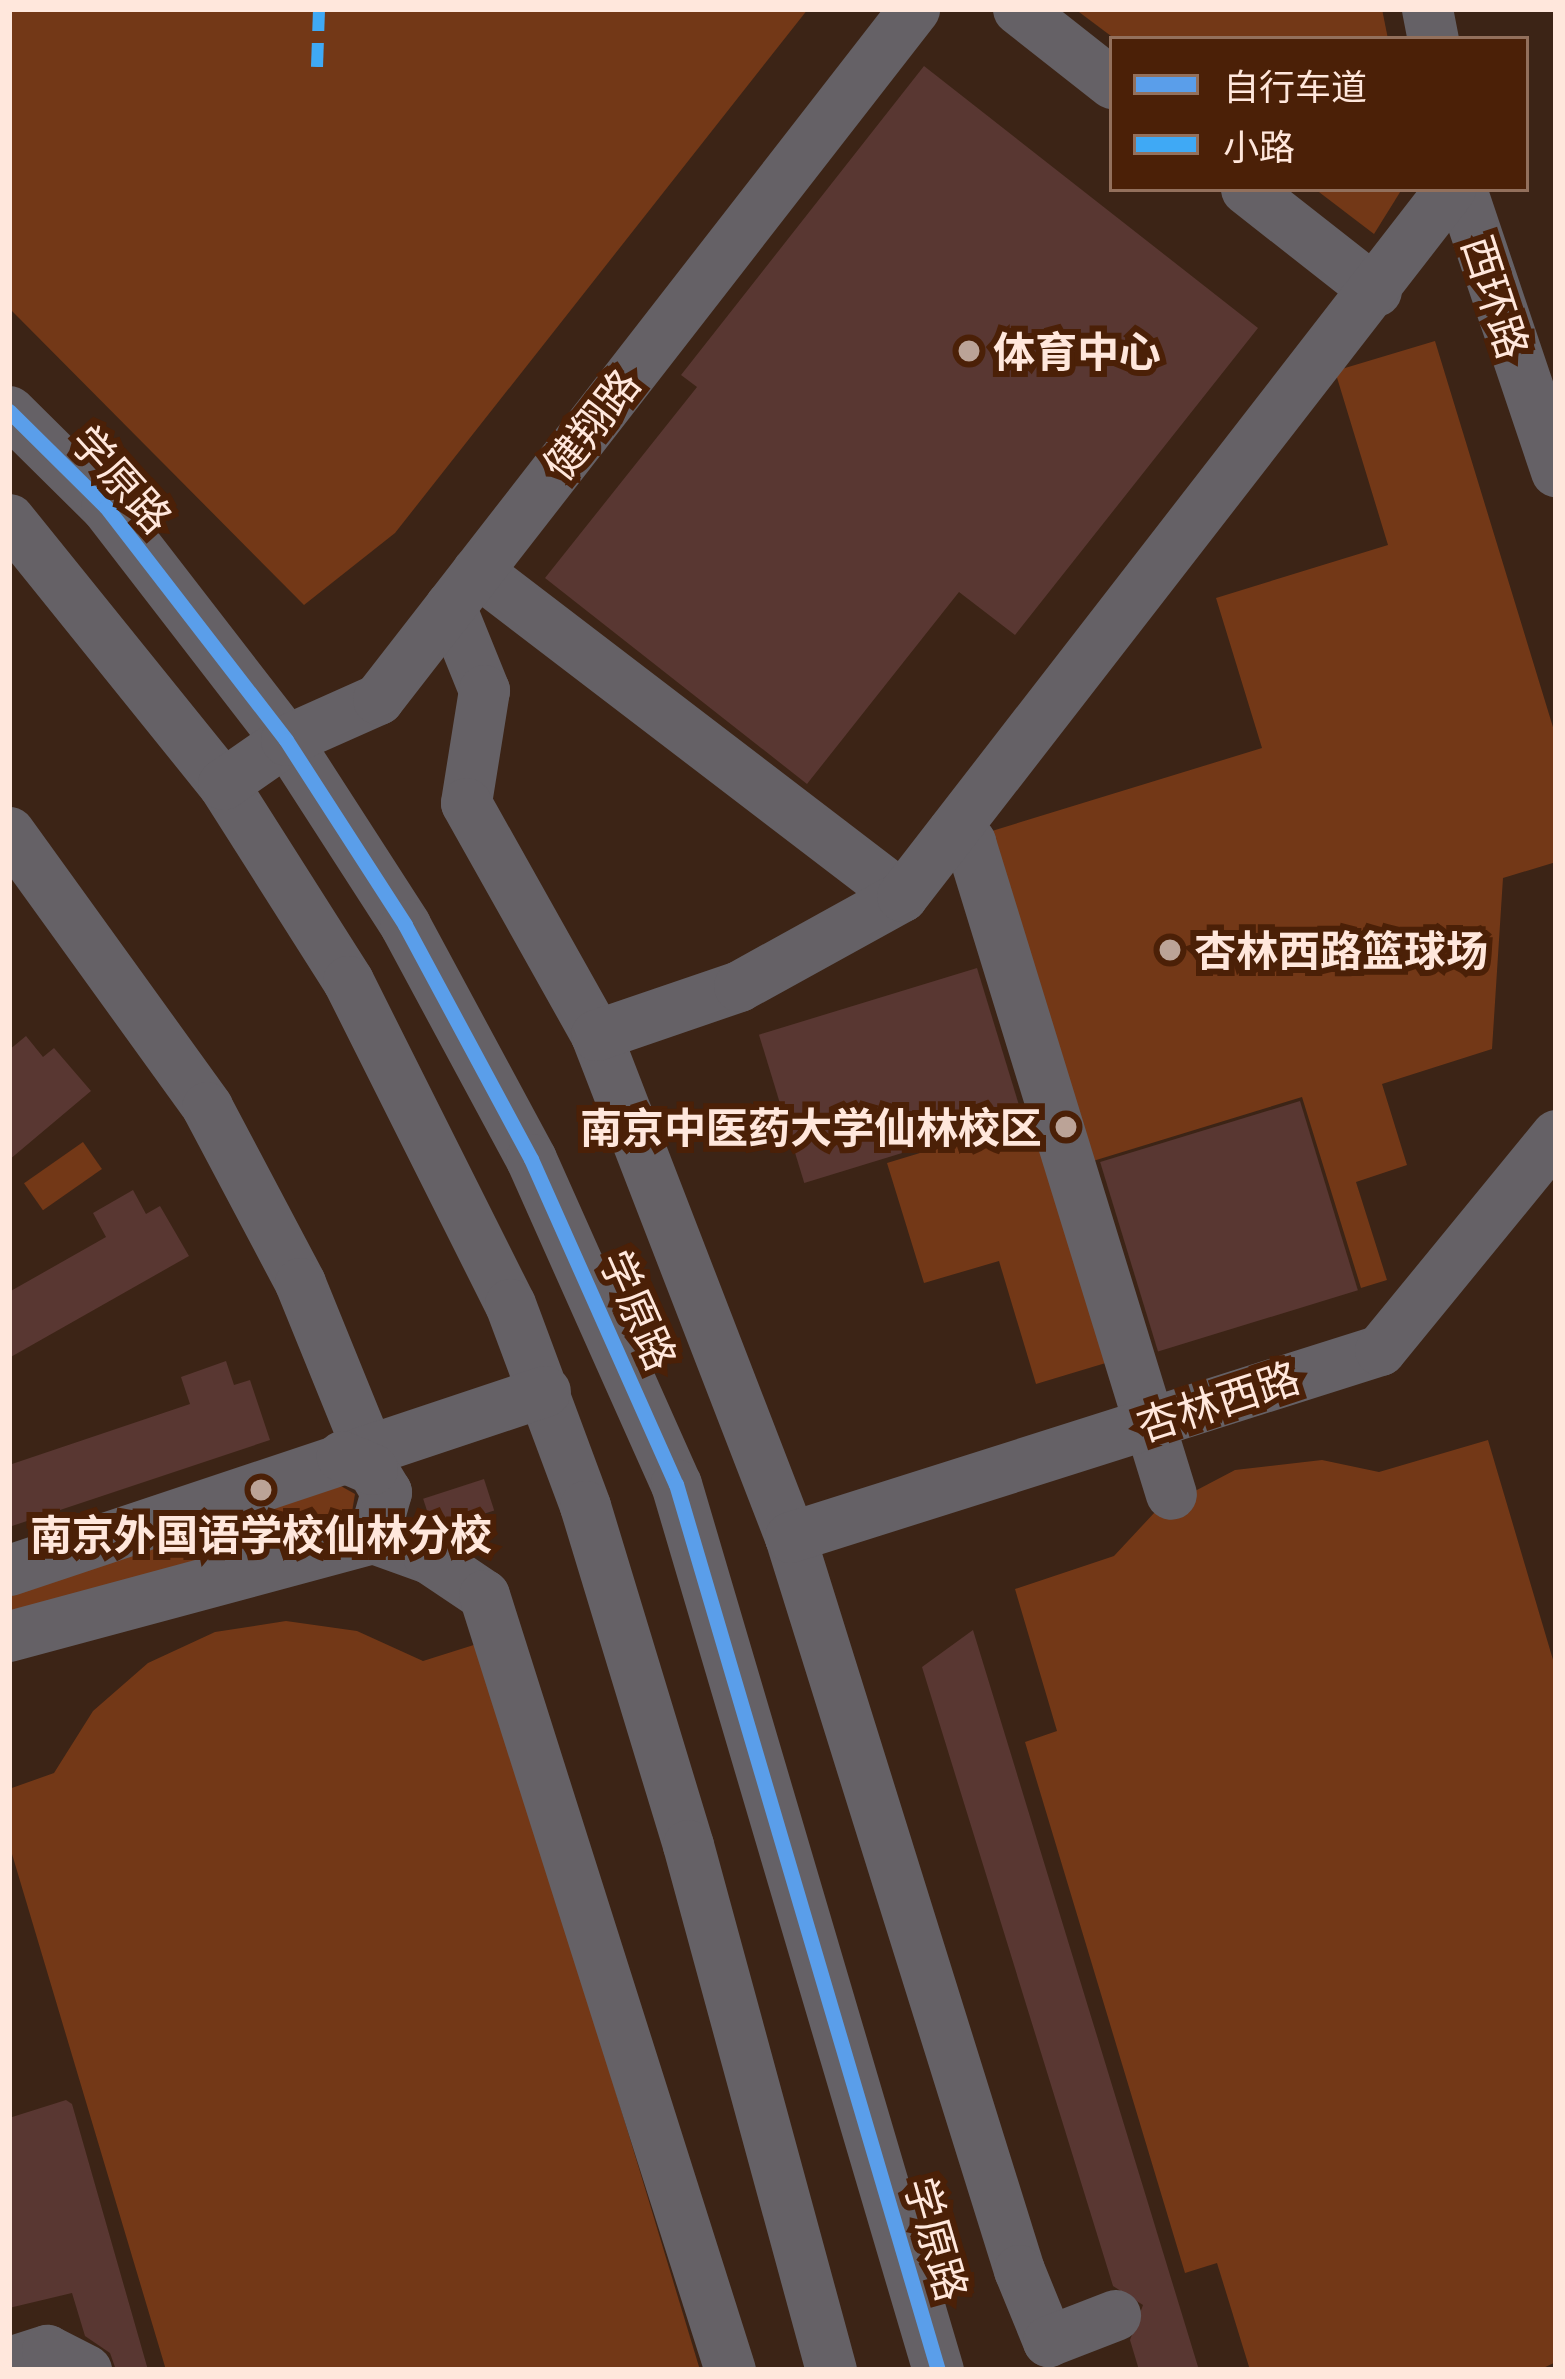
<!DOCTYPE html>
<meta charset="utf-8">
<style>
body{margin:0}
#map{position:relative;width:1565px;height:2379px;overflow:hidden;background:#3c2416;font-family:"Noto Serif","Noto Sans SC",serif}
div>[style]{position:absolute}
.green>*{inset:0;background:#733817;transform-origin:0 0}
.building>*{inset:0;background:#593732;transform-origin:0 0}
.minor>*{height:51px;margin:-25.5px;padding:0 25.5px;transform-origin:25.5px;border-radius:25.5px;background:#656166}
.quiet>*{height:12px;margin-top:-6px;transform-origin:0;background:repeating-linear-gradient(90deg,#3fa9f5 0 24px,transparent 0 36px)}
.cycleway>*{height:15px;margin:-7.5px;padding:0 7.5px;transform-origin:7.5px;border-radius:7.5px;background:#5a9eea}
.dots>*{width:33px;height:33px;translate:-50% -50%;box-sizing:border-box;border:6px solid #4b2007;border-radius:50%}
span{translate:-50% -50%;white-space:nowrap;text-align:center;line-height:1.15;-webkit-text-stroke:12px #4b2007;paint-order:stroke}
.street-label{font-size:42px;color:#ffe7dc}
.poi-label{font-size:42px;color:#ffe7dc;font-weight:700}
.left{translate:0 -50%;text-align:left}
.right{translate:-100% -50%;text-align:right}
.frame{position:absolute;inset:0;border:12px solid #ffe7dc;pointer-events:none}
.legend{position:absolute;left:1109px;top:36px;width:420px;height:156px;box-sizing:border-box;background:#4b2007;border:3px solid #93705c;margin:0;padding:15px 21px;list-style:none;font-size:36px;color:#ffe7dc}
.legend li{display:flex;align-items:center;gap:24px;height:60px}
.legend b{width:60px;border:3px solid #93705c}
</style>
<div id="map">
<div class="green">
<div style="clip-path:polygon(9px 9px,808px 9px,395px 533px,304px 605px,9px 308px)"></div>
<div style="clip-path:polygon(1075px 9px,1382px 9px,1388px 39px,1115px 39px)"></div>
<div style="clip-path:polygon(1315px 189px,1402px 189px,1374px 234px)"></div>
<div style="clip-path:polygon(1435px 341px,1556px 737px,1556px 862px,1503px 878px,1492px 1049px,1382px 1084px,1407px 1165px,1356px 1182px,1387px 1280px,1361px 1288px,1302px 1097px,1093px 1161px,992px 831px,1262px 748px,1216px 598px,1388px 545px,1335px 371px)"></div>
<div style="clip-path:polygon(1035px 1118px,1109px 1362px,1036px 1384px,999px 1261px,924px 1283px,887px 1163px)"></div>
<div style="left:83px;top:1142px;width:33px;height:72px;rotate:55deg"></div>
<div style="clip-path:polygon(1488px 1440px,1556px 1670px,1556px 2362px,1539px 2370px,1250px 2370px,1217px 2263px,1185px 2273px,1025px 1742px,1057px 1731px,1015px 1589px,1114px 1556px,1155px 1512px,1235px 1470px,1322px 1460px,1379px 1472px)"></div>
<div style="clip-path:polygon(323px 1476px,355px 1494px,350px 1524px,9px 1617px,9px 1584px)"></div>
<div style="clip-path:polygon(286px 1621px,357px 1631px,423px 1661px,480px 1643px,700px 2370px,166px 2370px,9px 1844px,9px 1789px,54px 1773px,93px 1711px,148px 1663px,215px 1632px)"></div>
</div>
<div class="building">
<div style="clip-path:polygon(924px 66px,1258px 328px,1015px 635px,959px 592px,807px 784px,545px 578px,697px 387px,681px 375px)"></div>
<div style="left:977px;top:968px;width:155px;height:228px;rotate:73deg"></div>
<div style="clip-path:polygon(26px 1036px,43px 1057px,54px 1048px,91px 1091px,9px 1160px,9px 1050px)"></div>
<div style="left:1300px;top:1101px;width:198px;height:209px;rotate:73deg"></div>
<div style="clip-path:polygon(133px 1190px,146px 1214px,160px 1206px,189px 1256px,9px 1358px,9px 1292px,106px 1237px,93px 1213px)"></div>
<div style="clip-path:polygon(226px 1361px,234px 1385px,250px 1380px,270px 1440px,9px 1527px,9px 1465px,190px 1404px,181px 1377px)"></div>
<div style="left:484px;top:1479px;width:33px;height:64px;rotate:72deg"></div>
<div style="clip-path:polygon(973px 1630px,1199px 2370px,1139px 2370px,1130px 2340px,1143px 2305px,1113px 2286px,922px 1667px)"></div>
<div style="clip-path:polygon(66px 2100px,72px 2104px,148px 2370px,116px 2370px,110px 2353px,85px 2336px,72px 2293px,9px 2308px,9px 2118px)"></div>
</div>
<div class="minor">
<div style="left:1018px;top:9px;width:120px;rotate:38.2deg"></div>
<div style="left:1427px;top:9px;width:31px;rotate:79deg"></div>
<div style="left:1246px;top:189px;width:165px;rotate:38.1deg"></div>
<div style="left:1461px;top:189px;width:298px;rotate:71.4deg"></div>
<div style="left:9px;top:411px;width:136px;rotate:44.7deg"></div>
<div style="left:106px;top:507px;width:294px;rotate:52.3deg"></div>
<div style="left:286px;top:740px;width:220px;rotate:57.2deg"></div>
<div style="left:405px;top:925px;width:266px;rotate:61.7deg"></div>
<div style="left:531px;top:1159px;width:356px;rotate:66deg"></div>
<div style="left:676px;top:1484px;width:924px;rotate:73.53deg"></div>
<div style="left:9px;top:519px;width:341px;rotate:51.1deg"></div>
<div style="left:223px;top:784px;width:233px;rotate:57.6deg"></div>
<div style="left:348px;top:981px;width:361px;rotate:63.4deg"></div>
<div style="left:510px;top:1304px;width:215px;rotate:69.6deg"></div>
<div style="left:585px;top:1506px;width:354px;rotate:73.1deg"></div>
<div style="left:688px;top:1845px;width:544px;rotate:74.76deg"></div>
<div style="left:477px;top:571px;width:535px;rotate:37.41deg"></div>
<div style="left:450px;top:606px;width:91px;rotate:68deg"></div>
<div style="left:484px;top:690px;width:114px;rotate:99.1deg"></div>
<div style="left:466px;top:803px;width:266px;rotate:60.7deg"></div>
<div style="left:596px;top:1035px;width:538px;rotate:68.87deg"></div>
<div style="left:790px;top:1537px;width:768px;rotate:72.65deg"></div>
<div style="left:1019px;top:2270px;width:77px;rotate:67.8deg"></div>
<div style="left:1048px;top:2341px;width:72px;rotate:-21.2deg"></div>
<div style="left:223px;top:784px;width:77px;rotate:-34.9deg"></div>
<div style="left:286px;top:740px;width:101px;rotate:-24deg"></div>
<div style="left:378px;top:699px;width:874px;rotate:-52.16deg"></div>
<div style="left:9px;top:832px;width:339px;rotate:54.2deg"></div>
<div style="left:207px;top:1107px;width:199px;rotate:62.1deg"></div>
<div style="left:300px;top:1283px;width:178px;rotate:67.9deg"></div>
<div style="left:952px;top:832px;width:21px;rotate:29deg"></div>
<div style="left:970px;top:842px;width:682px;rotate:72.87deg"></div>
<div style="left:596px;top:1035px;width:151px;rotate:-18.9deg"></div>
<div style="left:739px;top:986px;width:186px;rotate:-28.9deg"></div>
<div style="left:902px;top:896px;width:895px;rotate:-52.22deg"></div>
<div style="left:790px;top:1537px;width:619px;rotate:-17.59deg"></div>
<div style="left:1380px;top:1350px;width:278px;rotate:-50.7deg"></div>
<div style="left:373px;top:1538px;width:59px;rotate:19.7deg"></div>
<div style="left:429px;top:1558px;width:66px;rotate:33.9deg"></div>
<div style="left:484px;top:1595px;width:813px;rotate:72.39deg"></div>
<div style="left:9px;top:1570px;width:565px;rotate:-18.47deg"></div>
<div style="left:9px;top:1636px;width:377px;rotate:-15.1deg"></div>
<div style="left:373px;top:1538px;width:48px;rotate:-74.2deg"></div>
<div style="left:386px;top:1492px;width:27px;rotate:-121deg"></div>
<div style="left:372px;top:1469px;width:33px;rotate:-157deg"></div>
<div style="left:9px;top:2362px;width:40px;rotate:-18deg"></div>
<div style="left:47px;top:2350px;width:44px;rotate:27.1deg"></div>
</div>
<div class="quiet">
<div style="left:317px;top:67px;width:58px;rotate:-88deg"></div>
</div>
<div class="cycleway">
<div style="left:9px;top:411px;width:136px;rotate:44.7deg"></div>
<div style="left:106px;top:507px;width:294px;rotate:52.3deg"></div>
<div style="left:286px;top:740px;width:220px;rotate:57.2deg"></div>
<div style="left:405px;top:925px;width:266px;rotate:61.7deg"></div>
<div style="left:531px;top:1159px;width:356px;rotate:66deg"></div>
<div style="left:676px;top:1484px;width:924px;rotate:73.53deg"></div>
</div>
<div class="dots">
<div style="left:969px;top:351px;background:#bba397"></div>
<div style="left:1170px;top:950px;background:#bba397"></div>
<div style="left:1066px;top:1127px;background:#bba397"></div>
<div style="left:261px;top:1490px;background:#bba397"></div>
</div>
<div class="street-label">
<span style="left:1496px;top:297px;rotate:72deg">西环路</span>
<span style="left:591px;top:424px;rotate:-52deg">健翔路</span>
<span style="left:122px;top:479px;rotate:48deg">学原路</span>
<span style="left:639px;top:1310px;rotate:66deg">学原路</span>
<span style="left:1218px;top:1401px;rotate:-18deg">杏林西路</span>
<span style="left:937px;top:2239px;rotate:74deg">学原路</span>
</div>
<div class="poi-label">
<span class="left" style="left:993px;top:351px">体育中心</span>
<span class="left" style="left:1194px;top:950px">杏林西路篮球场</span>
<span class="right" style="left:1042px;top:1127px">南京中医药大学仙林校区</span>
<span style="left:261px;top:1534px">南京外国语学校仙林分校</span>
</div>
<div class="frame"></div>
<ul class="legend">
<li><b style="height:15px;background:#5a9eea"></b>自行车道</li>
<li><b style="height:15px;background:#3fa9f5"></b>小路</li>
</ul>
</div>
